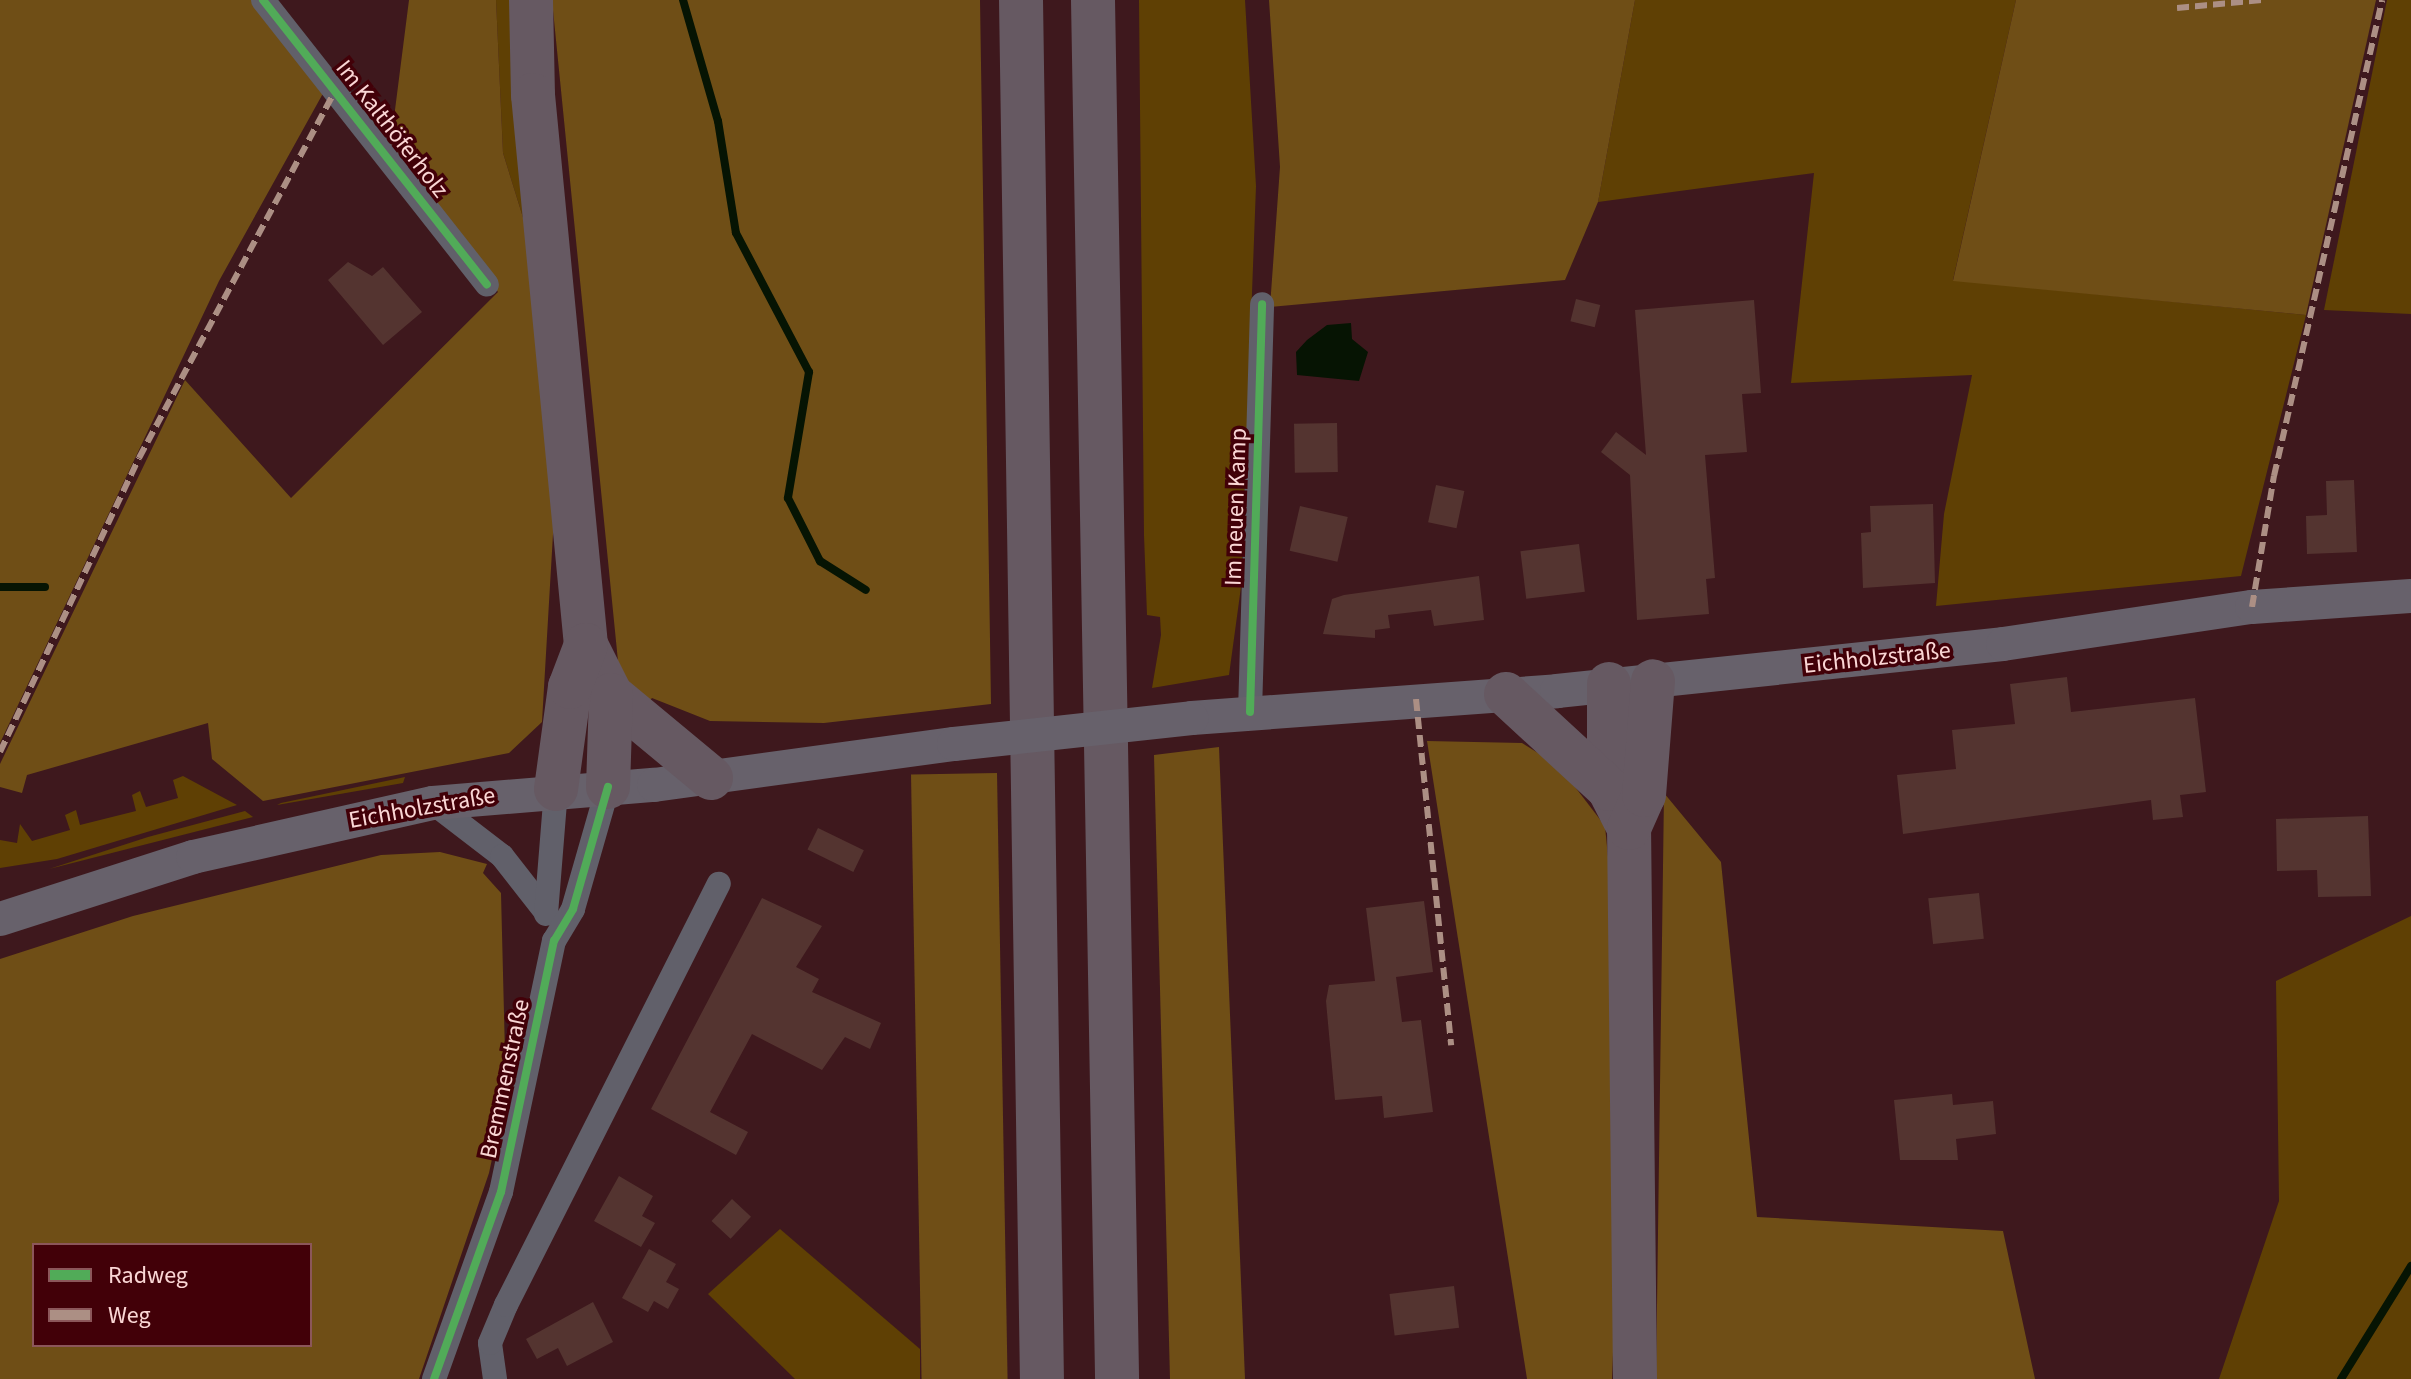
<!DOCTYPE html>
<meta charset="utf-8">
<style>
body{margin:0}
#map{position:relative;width:2411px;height:1379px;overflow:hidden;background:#3e181d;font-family:"Source Sans 3",sans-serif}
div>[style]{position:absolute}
.green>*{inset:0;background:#5f4004}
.forest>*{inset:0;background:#6f4e16;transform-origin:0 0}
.water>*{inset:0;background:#061403}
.stream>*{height:8px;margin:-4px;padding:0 4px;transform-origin:4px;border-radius:4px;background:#061403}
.building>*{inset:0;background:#543430;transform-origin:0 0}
.street>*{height:24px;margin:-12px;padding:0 12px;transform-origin:12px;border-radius:12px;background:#61606a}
.secondary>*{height:34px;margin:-17px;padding:0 17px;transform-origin:17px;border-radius:17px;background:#67616b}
.highway>*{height:44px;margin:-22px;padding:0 22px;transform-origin:22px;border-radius:22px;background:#665962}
.secondary-bridge>*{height:34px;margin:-17px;padding:0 17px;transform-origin:17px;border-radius:17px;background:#67616b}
.quiet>*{height:6px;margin-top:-3px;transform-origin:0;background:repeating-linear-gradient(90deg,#ac8f84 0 12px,transparent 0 18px)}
.cycleway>*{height:8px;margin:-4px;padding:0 4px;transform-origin:4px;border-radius:4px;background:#51ab58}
span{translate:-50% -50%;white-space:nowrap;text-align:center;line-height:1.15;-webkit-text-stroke:7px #420008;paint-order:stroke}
.street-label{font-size:24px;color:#fad6d5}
.legend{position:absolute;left:32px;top:1243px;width:280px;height:104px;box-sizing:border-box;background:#420008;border:2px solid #8c565a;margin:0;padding:10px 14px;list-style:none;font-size:24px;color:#fad6d5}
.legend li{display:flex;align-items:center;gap:16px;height:40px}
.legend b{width:40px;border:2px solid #8c565a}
</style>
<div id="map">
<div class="green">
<div style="clip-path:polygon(496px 0,520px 0,534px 253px,503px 153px)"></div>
<div style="clip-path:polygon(1139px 0,1245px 0,1256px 186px,1241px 587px,1229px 675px,1152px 688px,1161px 635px,1160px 617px,1147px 615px,1144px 535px)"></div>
<div style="clip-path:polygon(1635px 0,2016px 0,1953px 280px,2306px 315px,2241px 576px,1936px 606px,1944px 514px,1972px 375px,1791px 383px,1814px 173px,1598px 202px)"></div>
<div style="clip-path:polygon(2387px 0,2411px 0,2411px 314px,2324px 310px)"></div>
<div style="clip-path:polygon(183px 776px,237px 805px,57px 859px,0 868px,0 840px,17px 843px,20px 824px,32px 841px,70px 830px,65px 815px,76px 810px,80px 825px,136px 811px,132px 795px,140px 791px,146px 807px,178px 798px,173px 780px)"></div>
<div style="clip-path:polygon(405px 777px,403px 783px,277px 805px,281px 803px)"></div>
<div style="clip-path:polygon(245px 811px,253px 817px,49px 869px,148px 837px)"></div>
<div style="clip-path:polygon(2411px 916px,2411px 1379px,2219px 1379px,2279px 1201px,2276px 981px)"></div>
<div style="clip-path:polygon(780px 1229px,920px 1349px,920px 1379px,795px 1379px,708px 1294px)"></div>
</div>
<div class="forest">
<div style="clip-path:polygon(0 0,255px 0,326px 88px,219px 281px,0 743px)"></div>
<div style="clip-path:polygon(409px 0,496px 0,503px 153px,534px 253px,556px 483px,542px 722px,509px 753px,263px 801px,212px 759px,208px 723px,27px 775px,22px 793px,0 787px,0 764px,185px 380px,291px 498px,498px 292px,390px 149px)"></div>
<div style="clip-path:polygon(552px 0,980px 0,991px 704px,824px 723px,710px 721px,652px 698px,645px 705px,619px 671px)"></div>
<div style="clip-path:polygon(1269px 0,1635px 0,1598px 202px,1565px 280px,1270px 307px,1280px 167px)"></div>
<div style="clip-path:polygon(2016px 0,2376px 0,2306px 315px,1953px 281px)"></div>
<div style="clip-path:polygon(1427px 741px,1522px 743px,1559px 766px,1605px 826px,1615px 929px,1620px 1170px,1612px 1379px,1527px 1379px)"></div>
<div style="clip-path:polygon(1219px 747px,1245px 1379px,1170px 1379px,1154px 755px)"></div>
<div style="left:997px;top:773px;width:606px;height:86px;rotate:89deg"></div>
<div style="clip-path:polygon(1664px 793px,1721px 862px,1757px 1217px,2003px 1231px,2035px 1379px,1656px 1379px)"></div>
<div style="clip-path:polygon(evenodd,440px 852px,487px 864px,483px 873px,501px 893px,506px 1094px,489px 1173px,419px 1379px,0 1379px,0 959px,133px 916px,381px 855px,440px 852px,34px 1245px,310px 1245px,310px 1345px,34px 1345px,34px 1245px)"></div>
</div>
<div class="water">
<div style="clip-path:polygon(1351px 323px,1352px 339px,1368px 352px,1359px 381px,1297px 375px,1296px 352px,1307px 340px,1327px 325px)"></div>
</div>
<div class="stream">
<div style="left:683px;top:0;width:126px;rotate:73.9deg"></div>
<div style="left:718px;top:121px;width:113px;rotate:80.9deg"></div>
<div style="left:736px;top:233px;width:157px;rotate:62.3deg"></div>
<div style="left:809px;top:372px;width:128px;rotate:99.5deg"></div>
<div style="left:788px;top:498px;width:71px;rotate:63.1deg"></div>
<div style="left:820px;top:561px;width:54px;rotate:32.2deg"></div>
<div style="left:0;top:587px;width:45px"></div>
<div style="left:2341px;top:1379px;width:133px;rotate:-58.2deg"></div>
</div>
<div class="building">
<div style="clip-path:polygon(348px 262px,372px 276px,383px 267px,422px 312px,383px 345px,328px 280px)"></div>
<div style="left:1576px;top:299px;width:25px;height:23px;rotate:14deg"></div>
<div style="clip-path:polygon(1754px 300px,1761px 393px,1742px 394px,1747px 452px,1705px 455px,1715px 578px,1706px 579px,1709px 614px,1637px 620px,1630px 475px,1601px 452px,1616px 432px,1646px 455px,1635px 310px)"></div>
<div style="left:1337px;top:423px;width:49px;height:43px;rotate:89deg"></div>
<div style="clip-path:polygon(2354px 480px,2357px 552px,2307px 554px,2306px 516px,2327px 515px,2326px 481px)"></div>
<div style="left:1436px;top:485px;width:29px;height:38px;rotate:12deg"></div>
<div style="clip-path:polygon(1933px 504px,1935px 583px,1863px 588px,1861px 533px,1871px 532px,1870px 506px)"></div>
<div style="left:1300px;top:506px;width:49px;height:46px;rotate:13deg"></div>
<div style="left:1579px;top:544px;width:48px;height:59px;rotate:83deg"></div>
<div style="clip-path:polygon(1479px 576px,1484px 620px,1434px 626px,1431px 610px,1388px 615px,1390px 628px,1375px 630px,1375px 638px,1323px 634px,1332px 599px,1344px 595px)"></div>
<div style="clip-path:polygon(2067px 677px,2071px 712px,2195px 698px,2206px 792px,2180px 795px,2183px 817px,2153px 820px,2151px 800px,1903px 834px,1897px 775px,1956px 769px,1952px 730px,2015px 724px,2010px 684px)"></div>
<div style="clip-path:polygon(2368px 816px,2371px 896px,2318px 897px,2317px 870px,2277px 871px,2276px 819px)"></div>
<div style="left:818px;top:828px;width:51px;height:24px;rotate:26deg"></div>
<div style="left:1979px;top:893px;width:46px;height:51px;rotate:84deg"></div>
<div style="clip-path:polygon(762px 898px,822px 926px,796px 967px,819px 979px,812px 992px,881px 1023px,870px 1049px,845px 1037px,822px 1070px,752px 1034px,710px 1112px,748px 1132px,736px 1155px,651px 1109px)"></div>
<div style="clip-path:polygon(1424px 901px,1433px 972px,1396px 977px,1402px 1022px,1421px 1020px,1433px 1112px,1384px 1118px,1382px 1096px,1335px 1100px,1326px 1001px,1329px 985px,1375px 981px,1366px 908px)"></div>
<div style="clip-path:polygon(1952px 1094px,1953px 1105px,1993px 1101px,1996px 1134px,1956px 1139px,1958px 1160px,1900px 1160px,1894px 1100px)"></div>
<div style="clip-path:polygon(619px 1176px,653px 1196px,642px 1216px,655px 1223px,641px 1247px,594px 1221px)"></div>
<div style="left:732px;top:1199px;width:26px;height:30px;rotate:43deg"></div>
<div style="clip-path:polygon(649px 1249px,676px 1264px,666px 1282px,679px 1289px,668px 1309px,654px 1301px,648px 1312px,622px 1298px)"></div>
<div style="left:1454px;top:1286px;width:42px;height:65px;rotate:83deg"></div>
<div style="clip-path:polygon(593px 1302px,613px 1342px,567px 1366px,558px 1348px,537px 1359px,526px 1339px)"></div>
</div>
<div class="street">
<div style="left:263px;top:0;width:362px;rotate:51.8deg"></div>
<div style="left:1250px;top:712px;width:408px;rotate:-88.3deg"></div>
<div style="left:433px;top:803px;width:87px;rotate:37.5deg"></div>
<div style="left:502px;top:856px;width:70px;rotate:52deg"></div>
<div style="left:546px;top:914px;width:125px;rotate:-85.4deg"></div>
<div style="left:434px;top:1379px;width:199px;rotate:-70.3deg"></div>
<div style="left:501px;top:1192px;width:257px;rotate:-78.1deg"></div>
<div style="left:554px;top:941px;width:37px;rotate:-59deg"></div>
<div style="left:573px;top:909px;width:127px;rotate:-74deg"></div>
<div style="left:495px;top:1379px;width:36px;rotate:-98deg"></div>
<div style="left:490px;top:1343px;width:41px;rotate:-67.2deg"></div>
<div style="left:506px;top:1305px;width:472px;rotate:-63.2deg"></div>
</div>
<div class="secondary">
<div style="left:1192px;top:718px;width:366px;rotate:-4.2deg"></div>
<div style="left:1557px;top:691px;width:448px;rotate:-6deg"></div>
<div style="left:2003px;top:644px;width:252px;rotate:-8.5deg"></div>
<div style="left:2252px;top:607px;width:159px;rotate:-4deg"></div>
<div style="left:0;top:919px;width:203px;rotate:-17.8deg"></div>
<div style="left:193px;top:857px;width:246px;rotate:-12.7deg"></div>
<div style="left:433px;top:803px;width:222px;rotate:-4.7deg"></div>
<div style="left:654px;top:785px;width:303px;rotate:-7.8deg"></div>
</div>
<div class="highway">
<div style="left:531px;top:0;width:95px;rotate:88.8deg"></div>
<div style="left:533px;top:95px;width:553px;rotate:84.5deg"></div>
<div style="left:586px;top:645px;width:56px;rotate:63.4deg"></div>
<div style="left:611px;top:695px;width:130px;rotate:39.7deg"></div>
<div style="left:1021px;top:0;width:1379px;rotate:89.13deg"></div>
<div style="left:1093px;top:0;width:1379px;rotate:89deg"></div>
<div style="left:1609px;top:684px;width:105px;rotate:90deg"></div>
<div style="left:1609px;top:789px;width:44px;rotate:62.9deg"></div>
<div style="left:1506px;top:694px;width:140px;rotate:42.7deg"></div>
<div style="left:608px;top:787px;width:92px;rotate:-88.1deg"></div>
<div style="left:556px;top:789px;width:103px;rotate:-82.2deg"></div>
<div style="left:570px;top:687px;width:45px;rotate:-69.1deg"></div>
<div style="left:1635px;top:1379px;width:551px;rotate:-90.62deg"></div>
<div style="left:1629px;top:828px;width:36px;rotate:-66deg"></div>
<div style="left:1644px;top:795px;width:114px;rotate:-85.5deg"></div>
</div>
<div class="secondary-bridge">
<div style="left:954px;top:744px;width:239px;rotate:-6.2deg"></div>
</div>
<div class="quiet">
<div style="left:2177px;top:8px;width:85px;rotate:-5.4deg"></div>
<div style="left:2252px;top:607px;width:133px;rotate:-80.5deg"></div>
<div style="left:2274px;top:476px;width:488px;rotate:-77.2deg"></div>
<div style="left:1416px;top:699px;width:348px;rotate:84.2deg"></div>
<div style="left:0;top:752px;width:325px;rotate:-64.7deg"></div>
<div style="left:139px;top:458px;width:418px;rotate:-61.9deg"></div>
</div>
<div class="cycleway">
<div style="left:263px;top:0;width:362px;rotate:51.8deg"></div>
<div style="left:1250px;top:712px;width:408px;rotate:-88.3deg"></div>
<div style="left:434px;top:1379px;width:199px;rotate:-70.3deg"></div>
<div style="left:501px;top:1192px;width:257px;rotate:-78.1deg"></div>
<div style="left:554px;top:941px;width:37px;rotate:-59deg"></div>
<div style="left:573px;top:909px;width:127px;rotate:-74deg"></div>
</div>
<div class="street-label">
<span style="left:392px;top:129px;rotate:52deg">Im Kalthöferholz</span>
<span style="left:1236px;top:507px;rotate:-88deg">Im neuen Kamp</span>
<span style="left:1877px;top:658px;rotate:-6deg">Eichholzstraße</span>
<span style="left:422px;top:808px;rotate:-10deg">Eichholzstraße</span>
<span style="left:505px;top:1079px;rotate:-78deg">Bremmenstraße</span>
</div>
<ul class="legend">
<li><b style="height:10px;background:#51ab58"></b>Radweg</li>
<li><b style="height:10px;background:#ac8f84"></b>Weg</li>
</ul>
</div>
